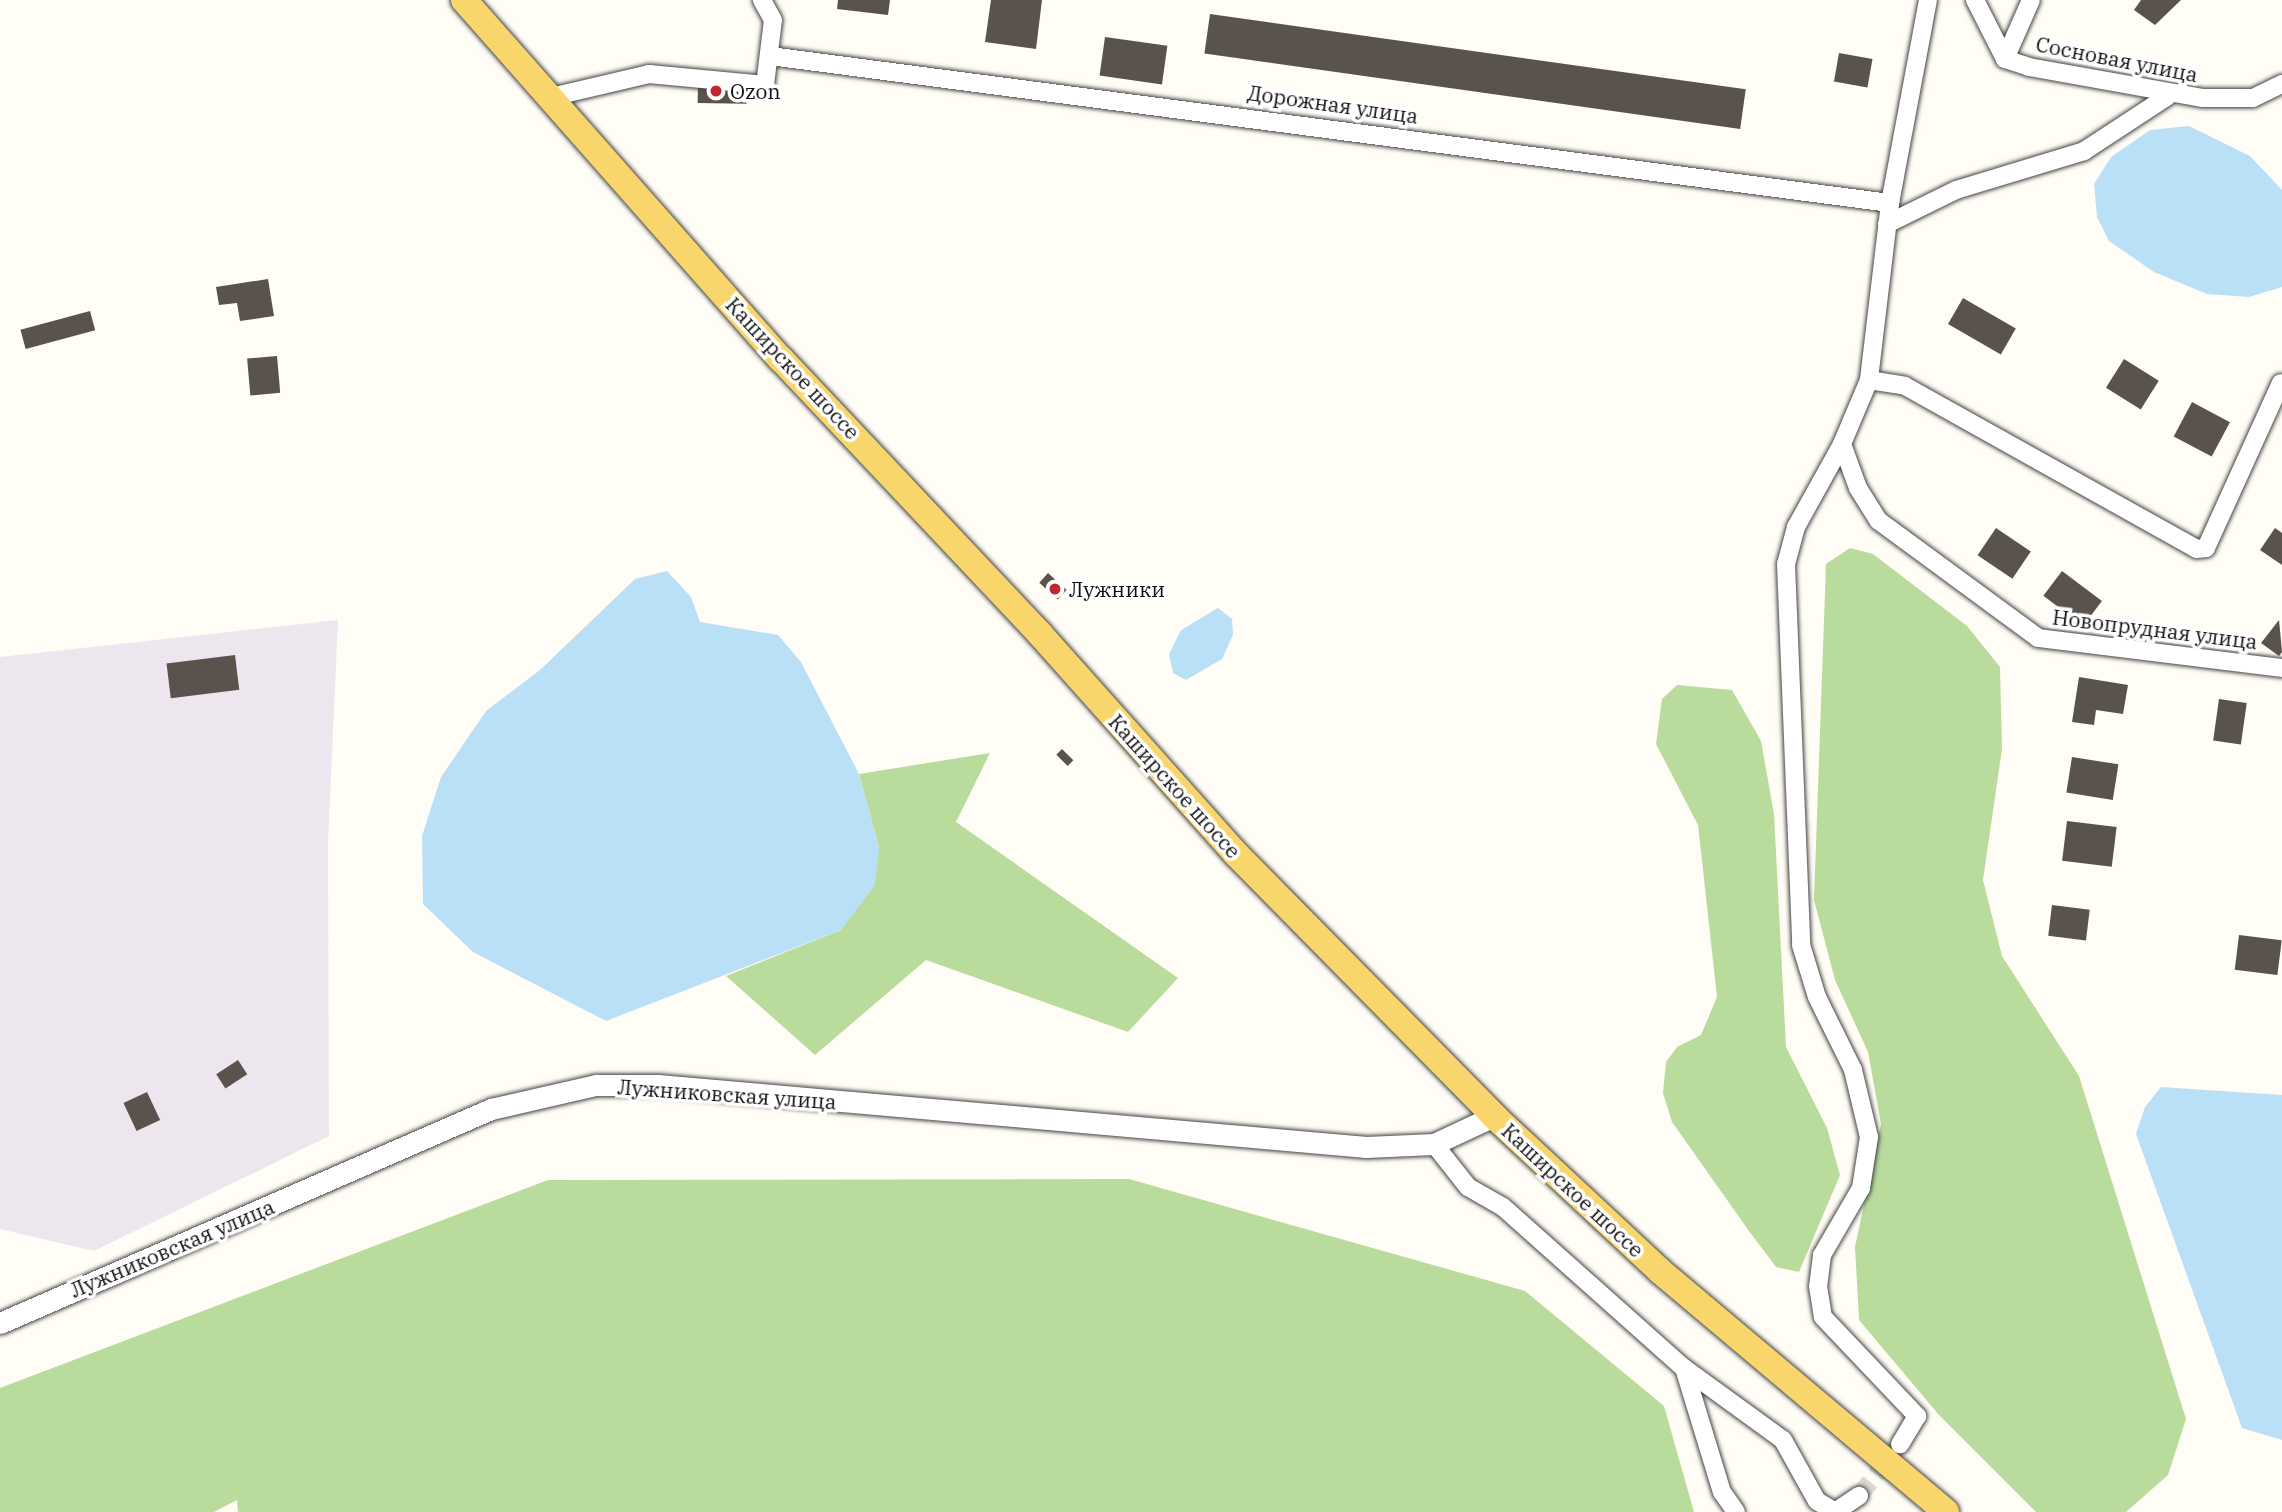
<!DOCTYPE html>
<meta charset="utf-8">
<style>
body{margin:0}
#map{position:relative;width:2282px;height:1512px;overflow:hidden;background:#fffdf5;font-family:"IBM Plex Serif",serif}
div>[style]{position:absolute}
.industrial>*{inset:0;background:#eee6ef}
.forest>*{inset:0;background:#b9dc9c}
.water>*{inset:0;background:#b9e0f7}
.building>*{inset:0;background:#5a524d;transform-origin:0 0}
.minor-tunnel>*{height:18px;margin-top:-9px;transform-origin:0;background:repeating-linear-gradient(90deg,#dbdad3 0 18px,transparent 0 27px)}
.roads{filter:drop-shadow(0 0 2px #444) drop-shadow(0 0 2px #444)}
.minor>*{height:18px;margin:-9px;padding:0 9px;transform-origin:9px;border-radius:9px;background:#fff}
.tertiary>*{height:21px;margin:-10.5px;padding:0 10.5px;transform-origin:10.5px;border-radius:10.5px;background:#fff}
.primary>*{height:26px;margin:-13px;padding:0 13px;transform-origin:13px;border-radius:13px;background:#f9d66b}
.dots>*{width:19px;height:19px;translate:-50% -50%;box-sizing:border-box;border:4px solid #fff;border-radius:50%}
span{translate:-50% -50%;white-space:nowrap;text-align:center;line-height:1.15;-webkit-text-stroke:7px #fff;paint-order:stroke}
.street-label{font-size:21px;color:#111}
.poi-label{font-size:21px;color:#111}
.left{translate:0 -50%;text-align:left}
</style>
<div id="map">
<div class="industrial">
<div style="clip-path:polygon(338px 620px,328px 843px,329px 1136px,94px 1251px,0 1229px,0 657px)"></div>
</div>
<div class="forest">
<div style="clip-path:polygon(1850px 548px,1873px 554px,1967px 626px,2000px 667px,2002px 749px,1983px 880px,2002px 956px,2079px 1076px,2186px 1419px,2168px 1475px,2126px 1512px,2036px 1512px,1939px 1415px,1859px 1320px,1855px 1247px,1881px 1124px,1868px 1052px,1835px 980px,1814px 900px,1826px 564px)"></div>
<div style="clip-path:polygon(1677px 685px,1732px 690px,1761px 741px,1774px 814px,1786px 1047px,1827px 1128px,1840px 1175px,1799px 1272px,1776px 1267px,1749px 1231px,1672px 1122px,1663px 1093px,1666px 1062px,1677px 1047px,1701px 1035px,1717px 997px,1698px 825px,1656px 744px,1662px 699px)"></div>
<div style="clip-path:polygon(990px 753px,956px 822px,1178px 978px,1128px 1032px,926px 960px,815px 1055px,726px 976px,841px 930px,879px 848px,859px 774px)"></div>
<div style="clip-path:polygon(1129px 1179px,1525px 1291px,1664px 1406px,1694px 1512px,238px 1512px,237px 1500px,214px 1512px,0 1512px,0 1388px,548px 1180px)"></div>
</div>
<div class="water">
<div style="clip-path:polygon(2189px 126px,2250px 156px,2282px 190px,2282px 287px,2249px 297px,2207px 294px,2154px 272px,2109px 241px,2097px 217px,2094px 184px,2111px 157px,2150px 130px)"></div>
<div style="clip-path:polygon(667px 571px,691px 597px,700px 622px,778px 635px,801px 662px,859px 774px,879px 848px,875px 885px,841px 930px,606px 1021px,473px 952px,423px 904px,422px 836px,441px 777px,486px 711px,540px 670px,635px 579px)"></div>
<div style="clip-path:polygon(1218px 608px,1232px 619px,1233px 635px,1222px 659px,1186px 680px,1173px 673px,1169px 654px,1181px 630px)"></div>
<div style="clip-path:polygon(2161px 1087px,2282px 1095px,2282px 1440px,2242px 1428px,2136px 1134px,2145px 1107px)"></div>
</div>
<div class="building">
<div style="clip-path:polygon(838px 0,890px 0,888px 15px,837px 9px)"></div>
<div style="clip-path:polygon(991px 0,1042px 0,1036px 49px,985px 42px)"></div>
<div style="clip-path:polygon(2141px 0,2181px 0,2155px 25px,2134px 10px)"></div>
<div style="left:1210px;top:14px;width:541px;height:40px;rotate:8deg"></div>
<div style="left:1105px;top:37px;width:63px;height:39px;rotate:8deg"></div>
<div style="left:1839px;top:53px;width:34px;height:29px;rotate:10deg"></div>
<div style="left:698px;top:83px;width:49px;height:20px;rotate:1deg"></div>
<div style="clip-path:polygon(268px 279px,274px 316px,240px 321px,237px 303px,219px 305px,216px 287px)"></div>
<div style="left:1963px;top:298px;width:61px;height:30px;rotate:30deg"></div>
<div style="left:90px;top:311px;width:20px;height:72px;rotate:75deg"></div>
<div style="left:277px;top:356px;width:37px;height:30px;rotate:85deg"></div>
<div style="left:2124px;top:359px;width:41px;height:34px;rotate:32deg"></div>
<div style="left:2192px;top:402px;width:43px;height:39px;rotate:28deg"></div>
<div style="left:1996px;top:528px;width:42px;height:33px;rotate:34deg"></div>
<div style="clip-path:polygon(2275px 528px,2282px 533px,2282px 565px,2260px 550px)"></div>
<div style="left:2062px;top:571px;width:50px;height:31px;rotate:37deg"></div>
<div style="left:1048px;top:573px;width:25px;height:13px;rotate:42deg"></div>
<div style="clip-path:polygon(2279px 620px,2282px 652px,2279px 656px,2261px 643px)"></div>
<div style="left:235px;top:655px;width:35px;height:69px;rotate:83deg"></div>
<div style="clip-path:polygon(2079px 677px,2128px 685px,2123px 714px,2096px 710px,2094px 725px,2072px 722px)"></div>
<div style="left:2219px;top:699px;width:28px;height:42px;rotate:8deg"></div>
<div style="left:1062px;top:749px;width:16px;height:8px;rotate:45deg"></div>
<div style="left:2072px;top:757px;width:47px;height:36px;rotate:9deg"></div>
<div style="left:2067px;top:821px;width:50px;height:40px;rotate:7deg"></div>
<div style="left:2052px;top:905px;width:38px;height:31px;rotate:7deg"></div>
<div style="left:2239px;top:935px;width:43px;height:35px;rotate:7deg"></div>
<div style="left:238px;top:1060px;width:17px;height:26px;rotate:57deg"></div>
<div style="left:147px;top:1092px;width:31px;height:26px;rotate:65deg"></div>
</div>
<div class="minor-tunnel">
<div style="left:1859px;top:1496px;width:52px;rotate:-52deg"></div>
</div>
<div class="roads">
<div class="minor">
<div style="left:1928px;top:0;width:207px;rotate:100.6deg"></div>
<div style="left:1890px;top:203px;width:178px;rotate:96.8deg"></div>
<div style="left:1869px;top:380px;width:69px;rotate:112.9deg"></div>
<div style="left:1842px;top:444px;width:47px;rotate:70deg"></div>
<div style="left:1858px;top:488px;width:39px;rotate:58deg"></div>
<div style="left:1879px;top:521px;width:197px;rotate:36.3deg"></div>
<div style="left:2038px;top:638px;width:246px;rotate:7deg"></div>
<div style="left:1975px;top:0;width:66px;rotate:63deg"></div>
<div style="left:2005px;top:59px;width:25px;rotate:18deg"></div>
<div style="left:2029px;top:67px;width:177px;rotate:10.1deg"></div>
<div style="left:2203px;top:98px;width:50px"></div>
<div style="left:2253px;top:98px;width:32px;rotate:-26deg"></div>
<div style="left:770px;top:56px;width:1130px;rotate:7.48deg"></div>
<div style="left:2005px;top:59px;width:64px;rotate:-66.2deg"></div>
<div style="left:551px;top:97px;width:101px;rotate:-13.2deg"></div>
<div style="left:649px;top:74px;width:117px;rotate:5.4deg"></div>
<div style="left:765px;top:85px;width:65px;rotate:-83deg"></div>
<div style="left:773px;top:20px;width:23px;rotate:-119deg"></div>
<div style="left:1887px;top:224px;width:77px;rotate:-26.2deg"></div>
<div style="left:1956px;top:190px;width:134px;rotate:-16.9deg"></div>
<div style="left:2084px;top:151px;width:100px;rotate:-33.2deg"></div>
<div style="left:1869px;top:380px;width:36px;rotate:9deg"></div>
<div style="left:1905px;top:386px;width:334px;rotate:29.2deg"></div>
<div style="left:2197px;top:549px;width:9px;rotate:-6deg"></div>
<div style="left:2206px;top:548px;width:181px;rotate:-65.6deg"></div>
<div style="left:1842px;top:444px;width:95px;rotate:119deg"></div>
<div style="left:1796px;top:527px;width:38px;rotate:105deg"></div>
<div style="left:1786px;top:564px;width:381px;rotate:87.7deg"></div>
<div style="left:1801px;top:945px;width:54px;rotate:72.9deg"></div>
<div style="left:1817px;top:997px;width:81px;rotate:63.7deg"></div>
<div style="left:1853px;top:1070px;width:69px;rotate:76.6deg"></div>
<div style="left:1869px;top:1137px;width:52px;rotate:98.9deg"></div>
<div style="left:1861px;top:1188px;width:78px;rotate:120.2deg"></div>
<div style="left:1822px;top:1255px;width:31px;rotate:97deg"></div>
<div style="left:1818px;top:1286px;width:31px;rotate:81deg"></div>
<div style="left:1823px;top:1317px;width:137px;rotate:46.5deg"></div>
<div style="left:1917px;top:1416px;width:33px;rotate:121deg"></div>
<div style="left:1434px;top:1144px;width:55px;rotate:51.7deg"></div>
<div style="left:1468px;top:1187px;width:40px;rotate:29.7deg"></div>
<div style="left:1503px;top:1207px;width:242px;rotate:41.7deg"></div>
<div style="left:1684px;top:1368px;width:122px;rotate:36deg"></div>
<div style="left:1783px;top:1440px;width:70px;rotate:60.9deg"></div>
<div style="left:1817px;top:1501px;width:21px;rotate:31deg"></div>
<div style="left:1684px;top:1368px;width:130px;rotate:73deg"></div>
<div style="left:1722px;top:1492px;width:24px;rotate:55deg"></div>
<div style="left:1835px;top:1512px;width:29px;rotate:-34deg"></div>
</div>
<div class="tertiary">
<div style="left:0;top:1323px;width:536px;rotate:-23.55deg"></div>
<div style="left:491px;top:1109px;width:108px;rotate:-12.9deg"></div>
<div style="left:596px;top:1085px;width:62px"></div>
<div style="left:658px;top:1085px;width:711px;rotate:5deg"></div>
<div style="left:1366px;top:1147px;width:68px;rotate:-2.5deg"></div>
<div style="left:1434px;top:1144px;width:66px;rotate:-25deg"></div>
</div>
<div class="primary">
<div style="left:464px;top:0;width:479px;rotate:48.6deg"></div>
<div style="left:781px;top:359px;width:378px;rotate:46.7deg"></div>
<div style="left:1040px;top:634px;width:295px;rotate:48.3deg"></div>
<div style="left:1236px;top:854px;width:368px;rotate:45.4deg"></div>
<div style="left:1494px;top:1116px;width:227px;rotate:43deg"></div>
<div style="left:1660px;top:1271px;width:374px;rotate:40.1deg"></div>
</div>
</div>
<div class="dots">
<div style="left:716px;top:91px;background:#c4262e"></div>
<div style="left:1055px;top:589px;background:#c4262e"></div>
</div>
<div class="street-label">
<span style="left:2117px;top:59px;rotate:11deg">Сосновая улица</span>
<span style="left:1333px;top:104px;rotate:8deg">Дорожная улица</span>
<span style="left:793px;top:368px;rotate:47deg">Каширское шоссе</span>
<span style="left:2155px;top:629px;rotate:7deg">Новопрудная улица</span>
<span style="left:1175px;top:786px;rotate:48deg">Каширское шоссе</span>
<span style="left:727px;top:1094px;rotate:4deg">Лужниковская улица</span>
<span style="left:1573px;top:1190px;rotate:43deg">Каширское шоссе</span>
<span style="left:172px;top:1248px;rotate:-23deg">Лужниковская улица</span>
</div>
<div class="poi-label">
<span class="left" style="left:730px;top:91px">Ozon</span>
<span class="left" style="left:1069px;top:589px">Лужники</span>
</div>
</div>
